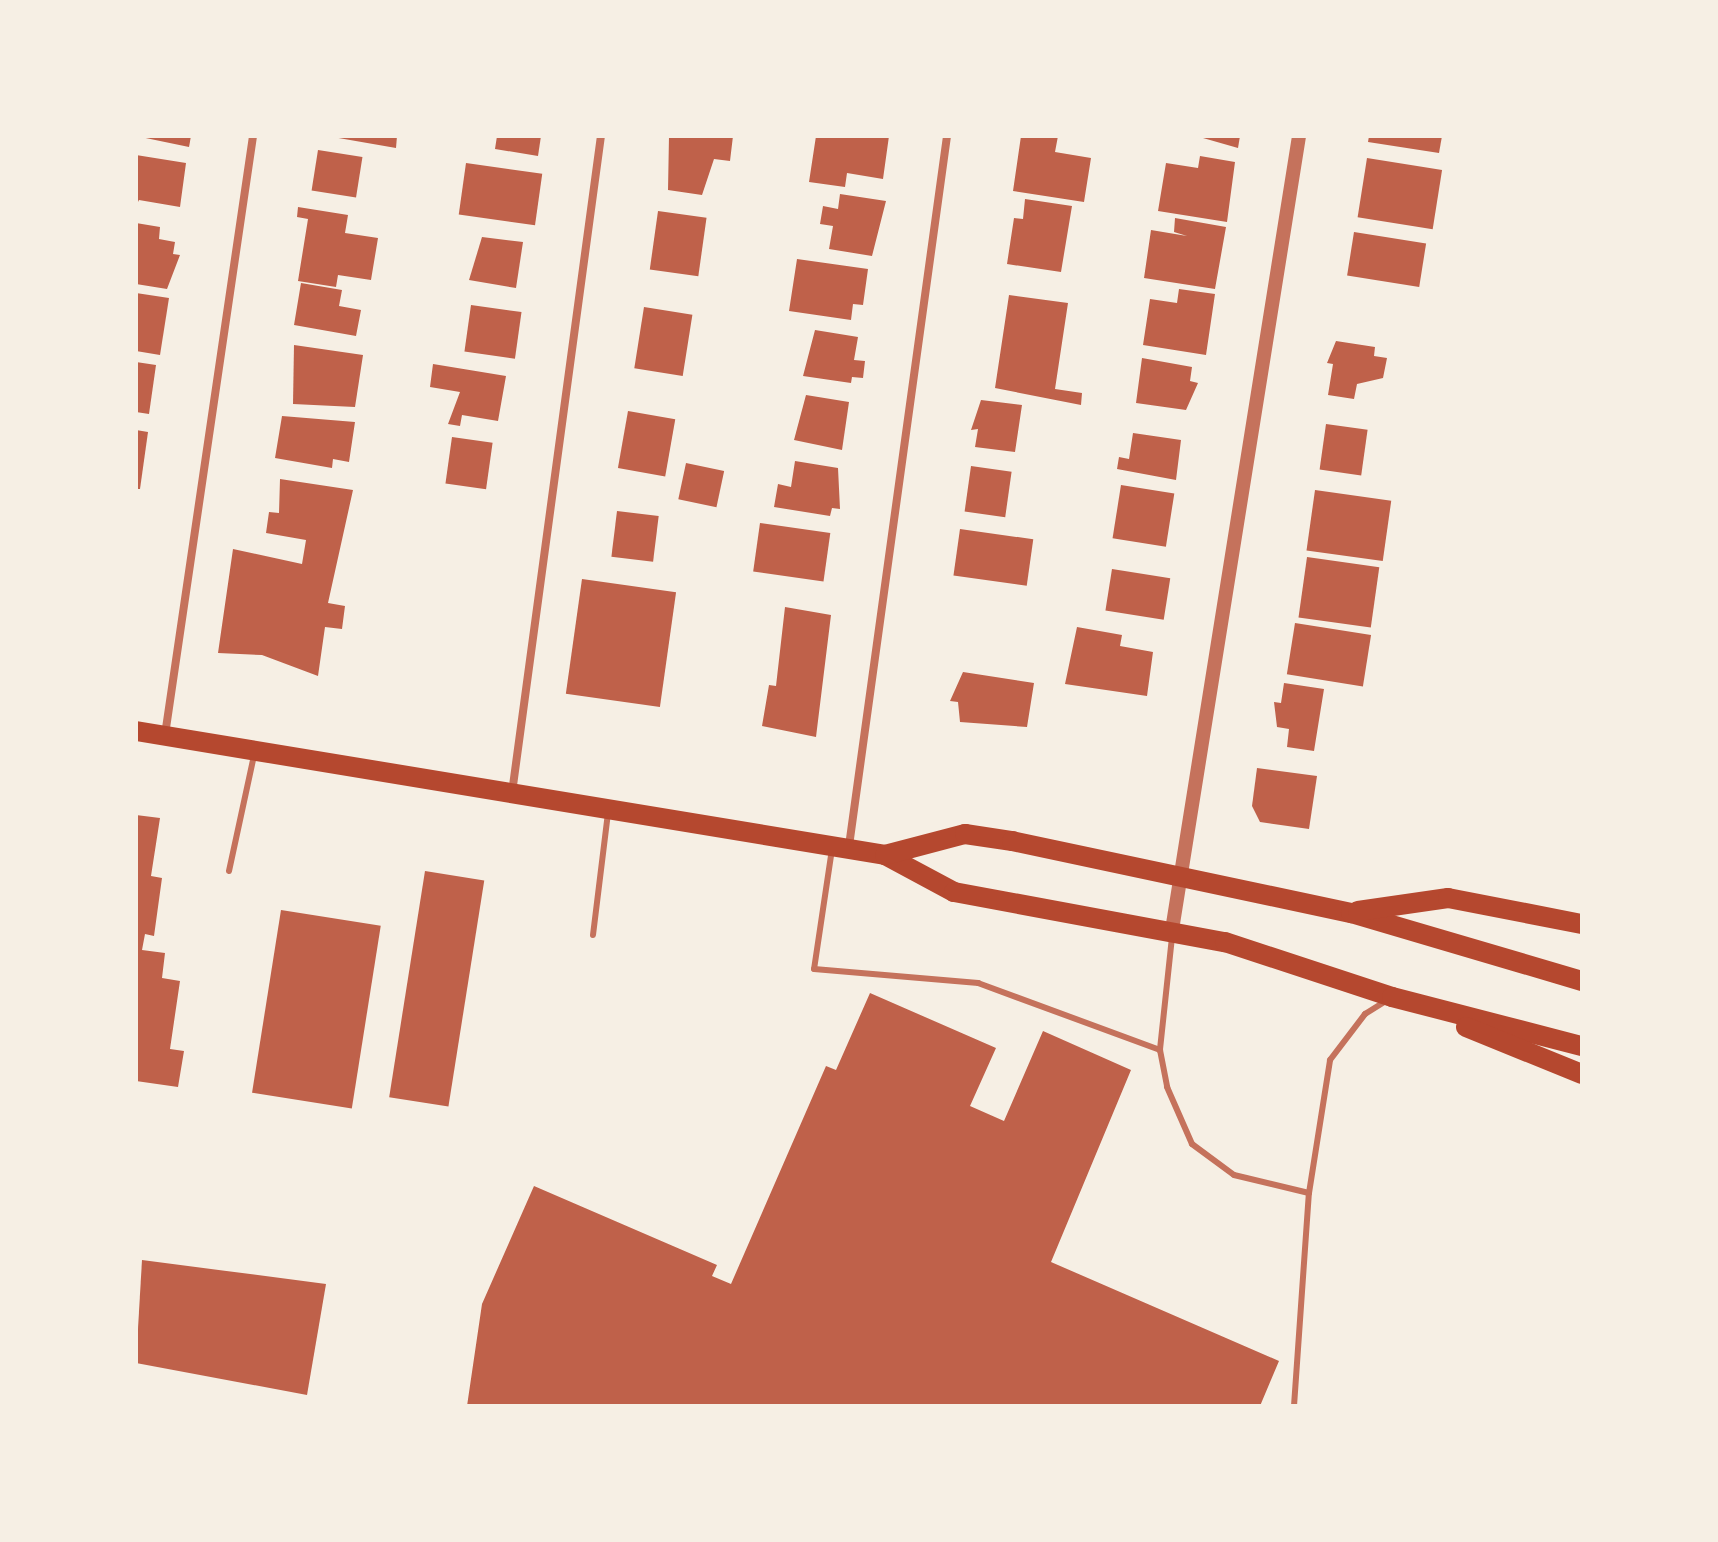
<!DOCTYPE html>
<style>
body{margin:0}
#map{position:relative;width:1718px;height:1542px;overflow:hidden;background:#f6efe4;font-family:Jost,sans-serif}
div>[style]{position:absolute}
.building>*{inset:0;background:#bf614a;transform-origin:0 0}
.service>*{height:6px;margin:-3px;padding:0 3px;transform-origin:3px;border-radius:3px;background:#c5725c}
.minor>*{height:8px;margin:-4px;padding:0 4px;transform-origin:4px;border-radius:4px;background:#c5725c}
.tertiary>*{height:14px;margin:-7px;padding:0 7px;transform-origin:7px;border-radius:7px;background:#c5725c}
.primary>*{height:20px;margin:-10px;padding:0 10px;transform-origin:10px;border-radius:10px;background:#b5482f}
span{translate:-50% -50%;white-space:nowrap;text-align:center;line-height:1.15;-webkit-text-stroke:6px #f6efe4;paint-order:stroke}
.frame{position:absolute;inset:0;border:138px solid #f6efe4;pointer-events:none}
</style>
<div id="map">
<div class="building">
<div style="clip-path:polygon(136px 136px,191px 136px,189px 147px)"></div>
<div style="clip-path:polygon(327px 136px,397px 136px,396px 148px)"></div>
<div style="clip-path:polygon(497px 136px,541px 136px,538px 156px,495px 149px)"></div>
<div style="clip-path:polygon(669px 136px,733px 136px,730px 161px,714px 159px,702px 195px,668px 190px)"></div>
<div style="clip-path:polygon(816px 136px,889px 136px,883px 179px,847px 173px,845px 187px,809px 182px)"></div>
<div style="clip-path:polygon(1021px 136px,1058px 136px,1055px 152px,1091px 158px,1084px 202px,1013px 191px)"></div>
<div style="clip-path:polygon(1196px 136px,1240px 136px,1238px 148px)"></div>
<div style="clip-path:polygon(1369px 136px,1442px 136px,1439px 153px,1368px 142px)"></div>
<div style="left:318px;top:150px;width:45px;height:41px;rotate:9deg"></div>
<div style="clip-path:polygon(136px 155px,186px 163px,180px 207px,139px 200px,136px 206px)"></div>
<div style="clip-path:polygon(1200px 156px,1235px 162px,1227px 222px,1158px 211px,1166px 163px,1198px 168px)"></div>
<div style="left:1367px;top:158px;width:76px;height:60px;rotate:9deg"></div>
<div style="left:466px;top:163px;width:77px;height:52px;rotate:8deg"></div>
<div style="clip-path:polygon(840px 194px,886px 201px,872px 256px,829px 249px,833px 226px,820px 224px,823px 206px,838px 209px)"></div>
<div style="clip-path:polygon(1025px 199px,1072px 206px,1061px 272px,1007px 264px,1014px 218px,1023px 219px)"></div>
<div style="clip-path:polygon(298px 207px,348px 215px,345px 233px,378px 238px,371px 280px,338px 275px,336px 287px,298px 281px,308px 219px,297px 217px)"></div>
<div style="left:658px;top:211px;width:49px;height:59px;rotate:8deg"></div>
<div style="clip-path:polygon(1175px 218px,1226px 227px,1215px 289px,1144px 278px,1151px 230px,1187px 236px,1174px 232px)"></div>
<div style="clip-path:polygon(136px 223px,160px 227px,159px 239px,175px 242px,173px 254px,180px 255px,167px 289px,136px 284px)"></div>
<div style="left:1354px;top:232px;width:73px;height:44px;rotate:9deg"></div>
<div style="clip-path:polygon(482px 237px,523px 242px,516px 288px,469px 280px)"></div>
<div style="clip-path:polygon(797px 259px,868px 269px,863px 305px,853px 304px,851px 320px,789px 311px)"></div>
<div style="clip-path:polygon(301px 283px,342px 290px,339px 306px,361px 310px,356px 336px,294px 325px)"></div>
<div style="clip-path:polygon(1179px 289px,1215px 294px,1206px 355px,1143px 345px,1150px 299px,1177px 303px)"></div>
<div style="clip-path:polygon(136px 293px,169px 298px,160px 355px,136px 351px)"></div>
<div style="clip-path:polygon(1009px 295px,1068px 303px,1055px 389px,1082px 393px,1081px 405px,995px 388px)"></div>
<div style="left:471px;top:305px;width:51px;height:47px;rotate:8deg"></div>
<div style="left:644px;top:307px;width:49px;height:62px;rotate:9deg"></div>
<div style="clip-path:polygon(815px 330px,858px 337px,854px 360px,865px 361px,863px 378px,852px 377px,851px 383px,803px 376px)"></div>
<div style="clip-path:polygon(1336px 341px,1375px 347px,1374px 356px,1387px 358px,1383px 378px,1357px 384px,1354px 399px,1328px 395px,1333px 364px,1327px 363px)"></div>
<div style="clip-path:polygon(294px 345px,363px 355px,355px 407px,293px 404px)"></div>
<div style="clip-path:polygon(1142px 358px,1192px 367px,1190px 381px,1198px 383px,1186px 410px,1136px 403px)"></div>
<div style="clip-path:polygon(136px 362px,156px 365px,149px 414px,136px 412px)"></div>
<div style="clip-path:polygon(433px 364px,506px 376px,498px 421px,462px 415px,460px 426px,448px 424px,460px 392px,430px 387px)"></div>
<div style="clip-path:polygon(806px 395px,849px 402px,842px 450px,794px 440px)"></div>
<div style="clip-path:polygon(981px 400px,1022px 405px,1015px 452px,975px 447px,978px 429px,971px 430px)"></div>
<div style="left:628px;top:411px;width:48px;height:58px;rotate:10deg"></div>
<div style="clip-path:polygon(282px 416px,355px 422px,349px 462px,333px 459px,332px 468px,275px 458px)"></div>
<div style="left:1326px;top:424px;width:42px;height:46px;rotate:8deg"></div>
<div style="clip-path:polygon(136px 430px,148px 432px,140px 489px,136px 489px)"></div>
<div style="clip-path:polygon(1133px 433px,1181px 440px,1176px 480px,1117px 469px,1119px 457px,1129px 459px)"></div>
<div style="left:452px;top:437px;width:41px;height:47px;rotate:8deg"></div>
<div style="clip-path:polygon(795px 461px,838px 468px,840px 509px,832px 508px,830px 516px,774px 507px,778px 484px,791px 487px)"></div>
<div style="left:686px;top:463px;width:39px;height:37px;rotate:12deg"></div>
<div style="left:971px;top:466px;width:41px;height:46px;rotate:8deg"></div>
<div style="clip-path:polygon(280px 479px,353px 490px,328px 603px,345px 606px,342px 629px,325px 627px,318px 676px,262px 655px,218px 653px,233px 549px,302px 564px,306px 540px,266px 533px,269px 512px,279px 513px)"></div>
<div style="left:1121px;top:485px;width:54px;height:54px;rotate:9deg"></div>
<div style="left:1315px;top:490px;width:77px;height:61px;rotate:8deg"></div>
<div style="left:617px;top:511px;width:42px;height:46px;rotate:7deg"></div>
<div style="left:760px;top:523px;width:71px;height:49px;rotate:8deg"></div>
<div style="left:960px;top:529px;width:74px;height:47px;rotate:8deg"></div>
<div style="left:1307px;top:557px;width:73px;height:61px;rotate:8deg"></div>
<div style="left:1112px;top:569px;width:59px;height:42px;rotate:9deg"></div>
<div style="left:582px;top:579px;width:95px;height:116px;rotate:8deg"></div>
<div style="clip-path:polygon(785px 607px,831px 615px,816px 737px,762px 726px,769px 685px,776px 686px)"></div>
<div style="left:1295px;top:623px;width:77px;height:52px;rotate:9deg"></div>
<div style="clip-path:polygon(1077px 627px,1122px 635px,1120px 646px,1153px 652px,1147px 696px,1065px 684px)"></div>
<div style="clip-path:polygon(963px 672px,1034px 683px,1027px 727px,960px 722px,958px 702px,950px 701px)"></div>
<div style="clip-path:polygon(1284px 683px,1324px 689px,1314px 751px,1287px 747px,1289px 729px,1277px 727px,1274px 702px,1281px 703px)"></div>
<div style="clip-path:polygon(1257px 768px,1317px 776px,1309px 829px,1260px 822px,1252px 806px)"></div>
<div style="clip-path:polygon(136px 815px,160px 818px,151px 876px,162px 878px,154px 936px,145px 934px,142px 950px,165px 953px,162px 978px,180px 981px,170px 1049px,184px 1051px,178px 1087px,136px 1081px)"></div>
<div style="left:425px;top:871px;width:60px;height:229px;rotate:9deg"></div>
<div style="left:281px;top:910px;width:101px;height:185px;rotate:9deg"></div>
<div style="clip-path:polygon(870px 993px,996px 1048px,970px 1106px,1004px 1121px,1043px 1031px,1131px 1070px,1051px 1262px,1279px 1361px,1260px 1406px,467px 1406px,482px 1304px,534px 1186px,717px 1265px,712px 1276px,731px 1284px,826px 1066px,836px 1070px)"></div>
<div style="clip-path:polygon(142px 1260px,326px 1284px,307px 1395px,136px 1363px)"></div>
</div>
<div class="service">
<div style="left:832px;top:849px;width:121px;rotate:98.5deg"></div>
<div style="left:814px;top:969px;width:165px;rotate:4.9deg"></div>
<div style="left:978px;top:983px;width:194px;rotate:20.2deg"></div>
<div style="left:229px;top:871px;width:119px;rotate:-77.8deg"></div>
<div style="left:593px;top:935px;width:123px;rotate:-83deg"></div>
<div style="left:1172px;top:937px;width:114px;rotate:96.1deg"></div>
<div style="left:1160px;top:1050px;width:38px;rotate:79deg"></div>
<div style="left:1167px;top:1087px;width:62px;rotate:66.3deg"></div>
<div style="left:1192px;top:1144px;width:52px;rotate:36.4deg"></div>
<div style="left:1234px;top:1175px;width:77px;rotate:13.5deg"></div>
<div style="left:1309px;top:1193px;width:135px;rotate:-81deg"></div>
<div style="left:1330px;top:1060px;width:58px;rotate:-52.7deg"></div>
<div style="left:1365px;top:1014px;width:25px;rotate:-32deg"></div>
<div style="left:1294px;top:1406px;width:214px;rotate:-86deg"></div>
</div>
<div class="minor">
<div style="left:165px;top:735px;width:605px;rotate:-81.64deg"></div>
<div style="left:512px;top:793px;width:663px;rotate:-82.29deg"></div>
<div style="left:849px;top:846px;width:717px;rotate:-82.14deg"></div>
</div>
<div class="tertiary">
<div style="left:1172px;top:930px;width:804px;rotate:-80.91deg"></div>
</div>
<div class="primary">
<div style="left:136px;top:731px;width:759px;rotate:9.4deg"></div>
<div style="left:885px;top:855px;width:78px;rotate:28.2deg"></div>
<div style="left:954px;top:892px;width:276px;rotate:10.5deg"></div>
<div style="left:1225px;top:942px;width:176px;rotate:18.2deg"></div>
<div style="left:1392px;top:997px;width:196px;rotate:14.5deg"></div>
<div style="left:885px;top:855px;width:83px;rotate:-14.7deg"></div>
<div style="left:965px;top:834px;width:48px;rotate:8.5deg"></div>
<div style="left:1012px;top:841px;width:347px;rotate:12deg"></div>
<div style="left:1351px;top:913px;width:241px;rotate:16.4deg"></div>
<div style="left:1358px;top:911px;width:91px;rotate:-8.2deg"></div>
<div style="left:1448px;top:898px;width:136px;rotate:11deg"></div>
<div style="left:1466px;top:1027px;width:125px;rotate:22.1deg"></div>
</div>
<div class="frame"></div>
</div>
